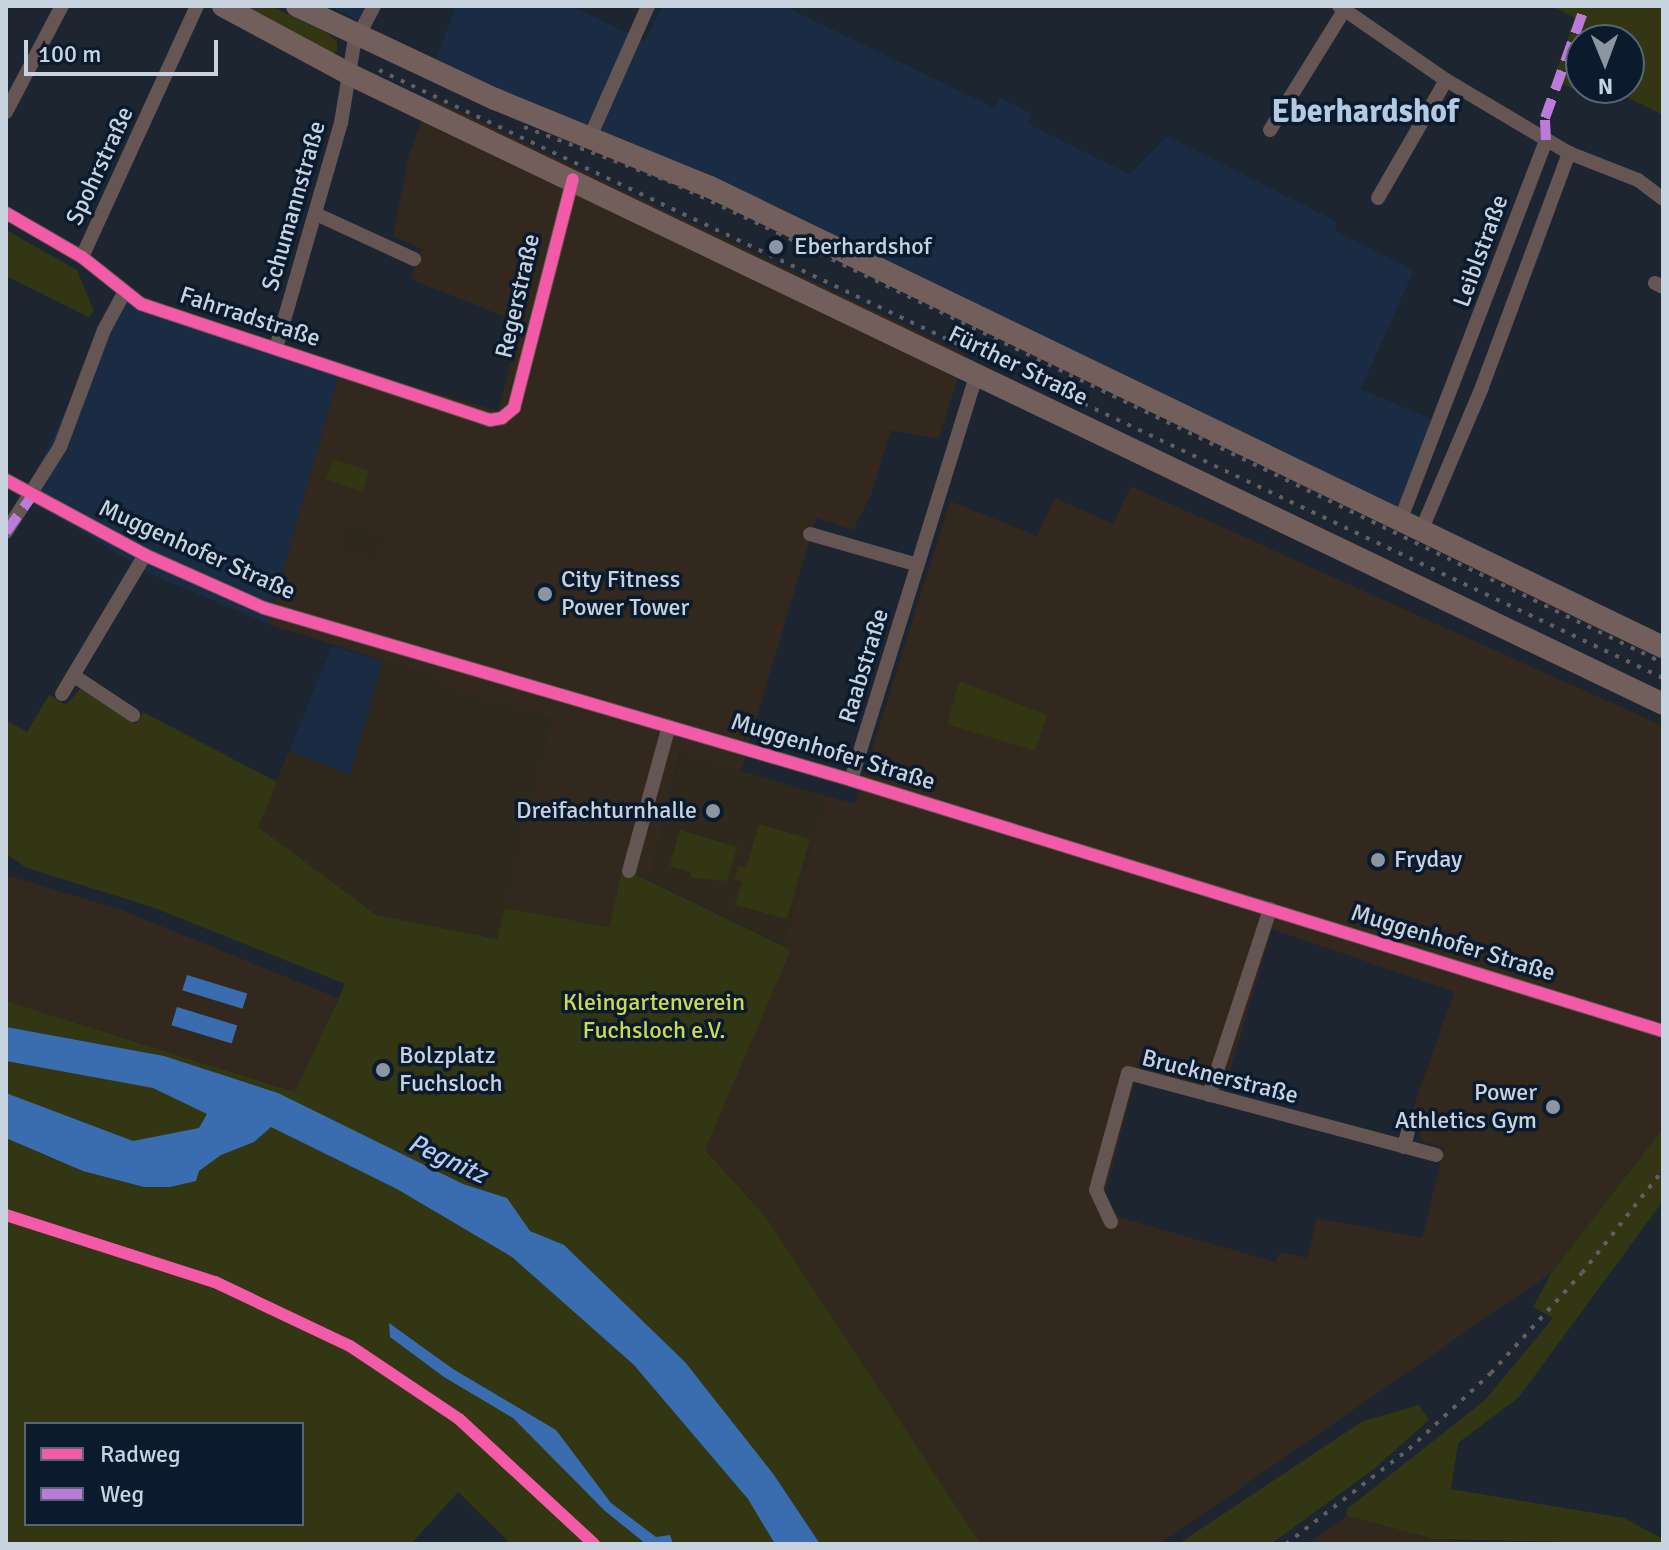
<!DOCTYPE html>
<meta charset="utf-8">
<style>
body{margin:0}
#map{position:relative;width:1669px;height:1550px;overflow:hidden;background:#1c2530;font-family:Signika,sans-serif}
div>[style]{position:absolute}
.built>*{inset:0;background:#192c43}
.industrial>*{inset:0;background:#32281e}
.education>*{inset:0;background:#2e291c;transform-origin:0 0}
.green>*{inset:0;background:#323612;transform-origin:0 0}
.water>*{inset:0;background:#3a6daf;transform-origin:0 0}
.street>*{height:14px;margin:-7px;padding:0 7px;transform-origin:7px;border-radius:7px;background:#665653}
.primary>*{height:22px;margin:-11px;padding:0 11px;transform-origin:11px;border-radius:11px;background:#725f5b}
.rail>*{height:4px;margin-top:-2px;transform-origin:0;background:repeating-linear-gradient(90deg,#625e61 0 4px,transparent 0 12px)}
.quiet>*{height:10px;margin-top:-5px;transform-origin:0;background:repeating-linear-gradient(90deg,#bd7bd9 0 20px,transparent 0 30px)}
.cycleway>*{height:12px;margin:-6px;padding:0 6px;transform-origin:6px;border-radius:6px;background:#f35aa7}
.dots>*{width:22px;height:22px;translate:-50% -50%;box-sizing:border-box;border:4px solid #0b1b2d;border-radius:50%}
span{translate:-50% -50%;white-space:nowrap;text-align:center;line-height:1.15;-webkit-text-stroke:7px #0b1b2d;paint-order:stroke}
.street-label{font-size:24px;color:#c8d3e0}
.poi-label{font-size:24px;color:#c8d3e0}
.left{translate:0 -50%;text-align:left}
.right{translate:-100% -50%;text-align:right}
.park-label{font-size:24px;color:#ced952}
.water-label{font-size:26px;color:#b1cdf4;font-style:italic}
.district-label{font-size:32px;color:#b4cae3;font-weight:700}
.frame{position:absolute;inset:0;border:8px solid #c8d3e0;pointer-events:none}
.legend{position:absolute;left:24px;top:1422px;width:280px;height:104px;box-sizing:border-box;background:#0b1b2d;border:2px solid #576575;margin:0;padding:10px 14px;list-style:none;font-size:24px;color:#c8d3e0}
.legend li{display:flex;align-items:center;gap:16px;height:40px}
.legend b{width:40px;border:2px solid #576575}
.north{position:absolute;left:1565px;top:24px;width:80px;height:80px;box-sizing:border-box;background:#0b1b2d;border:2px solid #576575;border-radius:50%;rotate:179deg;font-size:22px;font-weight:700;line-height:32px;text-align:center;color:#c8d3e0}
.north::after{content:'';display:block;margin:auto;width:28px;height:36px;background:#8c96a2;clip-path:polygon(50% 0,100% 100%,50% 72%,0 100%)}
.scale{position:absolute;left:24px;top:40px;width:194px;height:36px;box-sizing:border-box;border:4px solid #c8d3e0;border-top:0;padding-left:10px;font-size:24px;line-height:28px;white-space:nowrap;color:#c8d3e0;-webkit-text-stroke:6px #0b1b2d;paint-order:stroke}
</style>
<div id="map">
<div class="built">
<div style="clip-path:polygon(330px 6px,371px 6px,362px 22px)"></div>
<div style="clip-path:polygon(456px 6px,571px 6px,645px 41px,662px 6px,784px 6px,995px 108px,1000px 98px,1032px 114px,1028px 124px,1130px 174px,1167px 136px,1336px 221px,1336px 231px,1414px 270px,1361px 389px,1439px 422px,1392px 525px,677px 179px,429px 77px)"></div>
<div style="clip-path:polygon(125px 299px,341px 366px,268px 624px,151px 574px,24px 497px,101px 336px)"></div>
<div style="clip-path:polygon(332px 646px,383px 661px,350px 776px,289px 751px)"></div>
</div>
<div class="industrial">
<div style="clip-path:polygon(431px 98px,965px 354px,939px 439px,891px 430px,871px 495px,853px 530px,816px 518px,741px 771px,680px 753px,650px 880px,623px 868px,610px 927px,505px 908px,552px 718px,449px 690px,436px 677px,268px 624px,341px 366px,498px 411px,521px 323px,410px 279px,422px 249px,393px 236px,409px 154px)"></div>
<div style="clip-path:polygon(evenodd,1131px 486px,1663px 726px,1663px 1128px,1552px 1272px,1160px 1544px,981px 1544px,766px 1217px,705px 1150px,791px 950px,783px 945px,826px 796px,855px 804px,950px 501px,1037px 536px,1055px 498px,1113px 524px,1131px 486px,1272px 929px,1454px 992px,1412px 1112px,1421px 1115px,1417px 1131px,1423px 1142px,1444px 1148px,1422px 1238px,1317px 1218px,1307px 1258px,1280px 1252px,1275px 1262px,1119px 1217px,1104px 1197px,1135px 1080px,1221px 1102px,1272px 929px)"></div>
<div style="clip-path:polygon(6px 875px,122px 910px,338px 998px,296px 1092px,6px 1001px)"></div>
<div style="clip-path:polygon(1347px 1516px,1434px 1539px,1500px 1544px,1308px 1544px)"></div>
</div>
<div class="education">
<div style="left:346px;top:521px;width:41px;height:28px;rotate:20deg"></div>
<div style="clip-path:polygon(383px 661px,436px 677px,449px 690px,552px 718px,498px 939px,376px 915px,257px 827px,289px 751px,350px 775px)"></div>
<div style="clip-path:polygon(681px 753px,826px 796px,783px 945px,650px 880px)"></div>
</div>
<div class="green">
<div style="clip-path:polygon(236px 6px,275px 8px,327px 33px,337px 42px,337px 51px,332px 54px)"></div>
<div style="clip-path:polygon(1551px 6px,1663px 6px,1663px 115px,1608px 88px,1629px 88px,1629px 40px,1581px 40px,1581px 77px,1575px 89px,1553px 81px,1575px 18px)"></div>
<div style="clip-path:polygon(6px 230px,77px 270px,94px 311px,89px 317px,6px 276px)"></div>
<div style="left:333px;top:459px;width:38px;height:22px;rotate:18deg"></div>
<div style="clip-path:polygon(959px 681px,1047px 715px,1035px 751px,947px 724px)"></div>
<div style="clip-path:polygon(evenodd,80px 689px,136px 724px,143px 712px,277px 782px,258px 827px,376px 915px,497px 939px,505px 908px,609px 927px,623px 868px,791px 950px,705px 1150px,766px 1217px,981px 1544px,511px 1544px,458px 1492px,411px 1544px,6px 1544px,6px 1001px,295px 1092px,345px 984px,152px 907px,27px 868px,6px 854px,6px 720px,27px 732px,49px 695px,66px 705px,80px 689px,26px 1424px,302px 1424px,302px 1524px,26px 1524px,26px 1424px)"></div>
<div style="clip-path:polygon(759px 824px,810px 839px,787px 919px,735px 905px,742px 882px,735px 879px,738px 866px,746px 868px)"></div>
<div style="clip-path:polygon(680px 830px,737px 847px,727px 881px,692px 878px,690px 872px,670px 866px)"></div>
<div style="clip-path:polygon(1663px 1128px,1663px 1201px,1519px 1397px,1458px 1443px,1451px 1489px,1624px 1518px,1663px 1539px,1663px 1544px,1434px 1539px,1347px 1516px,1347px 1509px,1485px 1400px,1553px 1318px,1533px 1307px,1552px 1272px)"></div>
<div style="clip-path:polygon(1419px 1405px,1429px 1420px,1374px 1469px,1271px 1544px,1178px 1544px,1363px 1421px)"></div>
</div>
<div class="water">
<div style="left:187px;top:975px;width:63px;height:16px;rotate:17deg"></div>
<div style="left:177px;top:1007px;width:63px;height:19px;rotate:17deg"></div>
<div style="clip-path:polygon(6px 1027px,164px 1056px,278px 1093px,463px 1184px,507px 1198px,530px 1231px,564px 1245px,685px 1362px,774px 1475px,820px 1544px,775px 1544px,748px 1499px,634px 1365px,512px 1257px,397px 1189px,271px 1127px,254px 1142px,221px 1155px,199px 1171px,196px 1181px,170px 1187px,144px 1187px,83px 1171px,6px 1138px,6px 1093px,133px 1141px,199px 1128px,207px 1114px,153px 1088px,6px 1061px)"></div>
<div style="clip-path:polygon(389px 1323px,453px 1369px,556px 1430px,611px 1503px,656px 1537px,670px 1535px,673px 1544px,646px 1544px,605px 1511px,513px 1418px,444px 1377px,390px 1337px)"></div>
</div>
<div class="street">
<div style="left:1339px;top:6px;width:130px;rotate:34.7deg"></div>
<div style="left:1446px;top:80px;width:143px;rotate:30.7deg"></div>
<div style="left:1569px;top:153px;width:74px;rotate:21.4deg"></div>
<div style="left:1638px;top:180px;width:31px;rotate:37deg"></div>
<div style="left:6px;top:112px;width:120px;rotate:-62.2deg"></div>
<div style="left:1270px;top:130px;width:146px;rotate:-58.2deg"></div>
<div style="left:590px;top:137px;width:143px;rotate:-66.1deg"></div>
<div style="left:1378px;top:198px;width:136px;rotate:-60deg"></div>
<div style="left:6px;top:213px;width:88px;rotate:30.1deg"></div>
<div style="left:82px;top:257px;width:75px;rotate:38.5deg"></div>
<div style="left:141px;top:304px;width:368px;rotate:18.4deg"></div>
<div style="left:490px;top:420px;width:12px;rotate:-9deg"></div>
<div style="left:502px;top:418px;width:16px;rotate:-40deg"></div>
<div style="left:514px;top:408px;width:236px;rotate:-75.6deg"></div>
<div style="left:316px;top:214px;width:108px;rotate:24.7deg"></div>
<div style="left:82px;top:257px;width:276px;rotate:-65.4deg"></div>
<div style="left:1655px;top:283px;width:9px;rotate:27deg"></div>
<div style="left:276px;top:348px;width:234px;rotate:-73.9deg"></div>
<div style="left:341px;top:123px;width:80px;rotate:-80.7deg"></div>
<div style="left:354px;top:44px;width:43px;rotate:-62.2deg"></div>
<div style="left:6px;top:480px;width:158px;rotate:28.3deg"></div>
<div style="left:145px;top:555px;width:130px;rotate:24deg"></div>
<div style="left:264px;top:608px;width:612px;rotate:16.33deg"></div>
<div style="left:851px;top:780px;width:850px;rotate:17.18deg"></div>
<div style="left:1400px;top:521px;width:408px;rotate:-69deg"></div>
<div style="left:1421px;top:531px;width:156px;rotate:-67deg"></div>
<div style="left:1482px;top:387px;width:250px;rotate:-69.6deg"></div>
<div style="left:6px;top:532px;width:101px;rotate:-57.6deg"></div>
<div style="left:60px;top:447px;width:125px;rotate:-69.4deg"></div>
<div style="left:104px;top:330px;width:44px;rotate:-61.7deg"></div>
<div style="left:810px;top:534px;width:112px;rotate:16deg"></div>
<div style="left:74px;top:676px;width:71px;rotate:33.5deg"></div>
<div style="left:62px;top:694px;width:162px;rotate:-59.2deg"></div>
<div style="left:851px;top:780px;width:424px;rotate:-72.8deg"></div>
<div style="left:629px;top:871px;width:150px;rotate:-74.6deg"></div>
<div style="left:1209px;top:1095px;width:196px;rotate:-71.8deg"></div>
<div style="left:1404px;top:1147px;width:30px;rotate:-76deg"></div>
<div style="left:1111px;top:1222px;width:35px;rotate:-115deg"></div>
<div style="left:1096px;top:1190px;width:121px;rotate:-74.7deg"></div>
<div style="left:1128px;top:1073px;width:319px;rotate:14.9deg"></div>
</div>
<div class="primary">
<div style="left:223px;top:6px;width:145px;rotate:28.3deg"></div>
<div style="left:351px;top:75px;width:1455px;rotate:25.61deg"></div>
<div style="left:297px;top:6px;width:219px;rotate:25.2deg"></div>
<div style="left:495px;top:99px;width:232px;rotate:22.3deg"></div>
<div style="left:710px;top:187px;width:1058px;rotate:25.77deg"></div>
</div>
<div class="rail">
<div style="left:379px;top:70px;width:1421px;rotate:25.34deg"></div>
<div style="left:524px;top:127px;width:154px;rotate:20.6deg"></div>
<div style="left:668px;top:181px;width:122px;rotate:25.3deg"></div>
<div style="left:778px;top:233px;width:984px;rotate:25.91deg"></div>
<div style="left:1286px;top:1544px;width:155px;rotate:-37.7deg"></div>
<div style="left:1409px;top:1449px;width:112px;rotate:-42.8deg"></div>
<div style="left:1491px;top:1373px;width:135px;rotate:-47.7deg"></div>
<div style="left:1582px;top:1273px;width:131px;rotate:-51.8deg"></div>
</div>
<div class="quiet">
<div style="left:1546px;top:140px;width:22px;rotate:-93deg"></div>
<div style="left:1545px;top:118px;width:119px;rotate:-70.3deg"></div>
<div style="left:6px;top:532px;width:44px;rotate:-54.2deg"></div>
</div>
<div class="cycleway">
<div style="left:6px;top:213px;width:88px;rotate:30.1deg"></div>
<div style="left:82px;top:257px;width:75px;rotate:38.5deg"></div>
<div style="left:141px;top:304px;width:368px;rotate:18.4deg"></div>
<div style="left:490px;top:420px;width:12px;rotate:-9deg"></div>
<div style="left:502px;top:418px;width:16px;rotate:-40deg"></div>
<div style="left:514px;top:408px;width:236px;rotate:-75.6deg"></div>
<div style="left:6px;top:480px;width:158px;rotate:28.3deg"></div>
<div style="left:145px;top:555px;width:130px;rotate:24deg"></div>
<div style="left:264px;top:608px;width:612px;rotate:16.33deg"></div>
<div style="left:851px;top:780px;width:850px;rotate:17.18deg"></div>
<div style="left:6px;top:1215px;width:219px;rotate:17.8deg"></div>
<div style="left:215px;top:1282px;width:149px;rotate:25.4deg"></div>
<div style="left:350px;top:1346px;width:131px;rotate:33.8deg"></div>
<div style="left:459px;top:1419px;width:184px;rotate:42.8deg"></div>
</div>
<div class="dots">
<div style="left:776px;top:247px;background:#8c96a2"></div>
<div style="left:545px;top:594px;background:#8c96a2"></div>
<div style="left:713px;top:811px;background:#8c96a2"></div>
<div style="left:1378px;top:860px;background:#8c96a2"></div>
<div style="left:383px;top:1070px;background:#8c96a2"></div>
<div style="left:1553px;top:1107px;background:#8c96a2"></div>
</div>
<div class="street-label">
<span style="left:100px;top:166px;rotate:-65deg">Spohrstraße</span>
<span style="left:294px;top:206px;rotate:-74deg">Schumannstraße</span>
<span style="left:1481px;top:251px;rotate:-70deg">Leiblstraße</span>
<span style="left:518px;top:296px;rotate:-77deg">Regerstraße</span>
<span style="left:250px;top:317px;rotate:18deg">Fahrradstraße</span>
<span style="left:1018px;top:366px;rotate:26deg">Fürther Straße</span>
<span style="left:197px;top:550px;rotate:24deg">Muggenhofer Straße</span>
<span style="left:864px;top:666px;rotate:-73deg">Raabstraße</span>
<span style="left:833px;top:752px;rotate:17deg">Muggenhofer Straße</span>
<span style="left:1453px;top:943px;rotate:17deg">Muggenhofer Straße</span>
<span style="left:1220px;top:1077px;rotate:14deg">Brucknerstraße</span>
</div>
<div class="poi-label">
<span class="left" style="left:794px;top:247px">Eberhardshof</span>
<span class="left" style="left:561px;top:594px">City Fitness<br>Power Tower</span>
<span class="right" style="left:697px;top:811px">Dreifachturnhalle</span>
<span class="left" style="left:1394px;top:860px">Fryday</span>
<span class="left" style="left:399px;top:1070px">Bolzplatz<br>Fuchsloch</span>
<span class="right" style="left:1537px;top:1107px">Power<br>Athletics Gym</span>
</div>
<div class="park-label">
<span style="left:654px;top:1017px">Kleingartenverein<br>Fuchsloch e.V.</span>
</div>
<div class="water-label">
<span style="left:447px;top:1160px;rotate:25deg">Pegnitz</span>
</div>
<div class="district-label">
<span style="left:1365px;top:112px">Eberhardshof</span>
</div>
<div class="frame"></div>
<ul class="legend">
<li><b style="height:10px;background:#f35aa7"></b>Radweg</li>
<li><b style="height:10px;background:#bd7bd9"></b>Weg</li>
</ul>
<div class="north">N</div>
<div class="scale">100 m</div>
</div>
